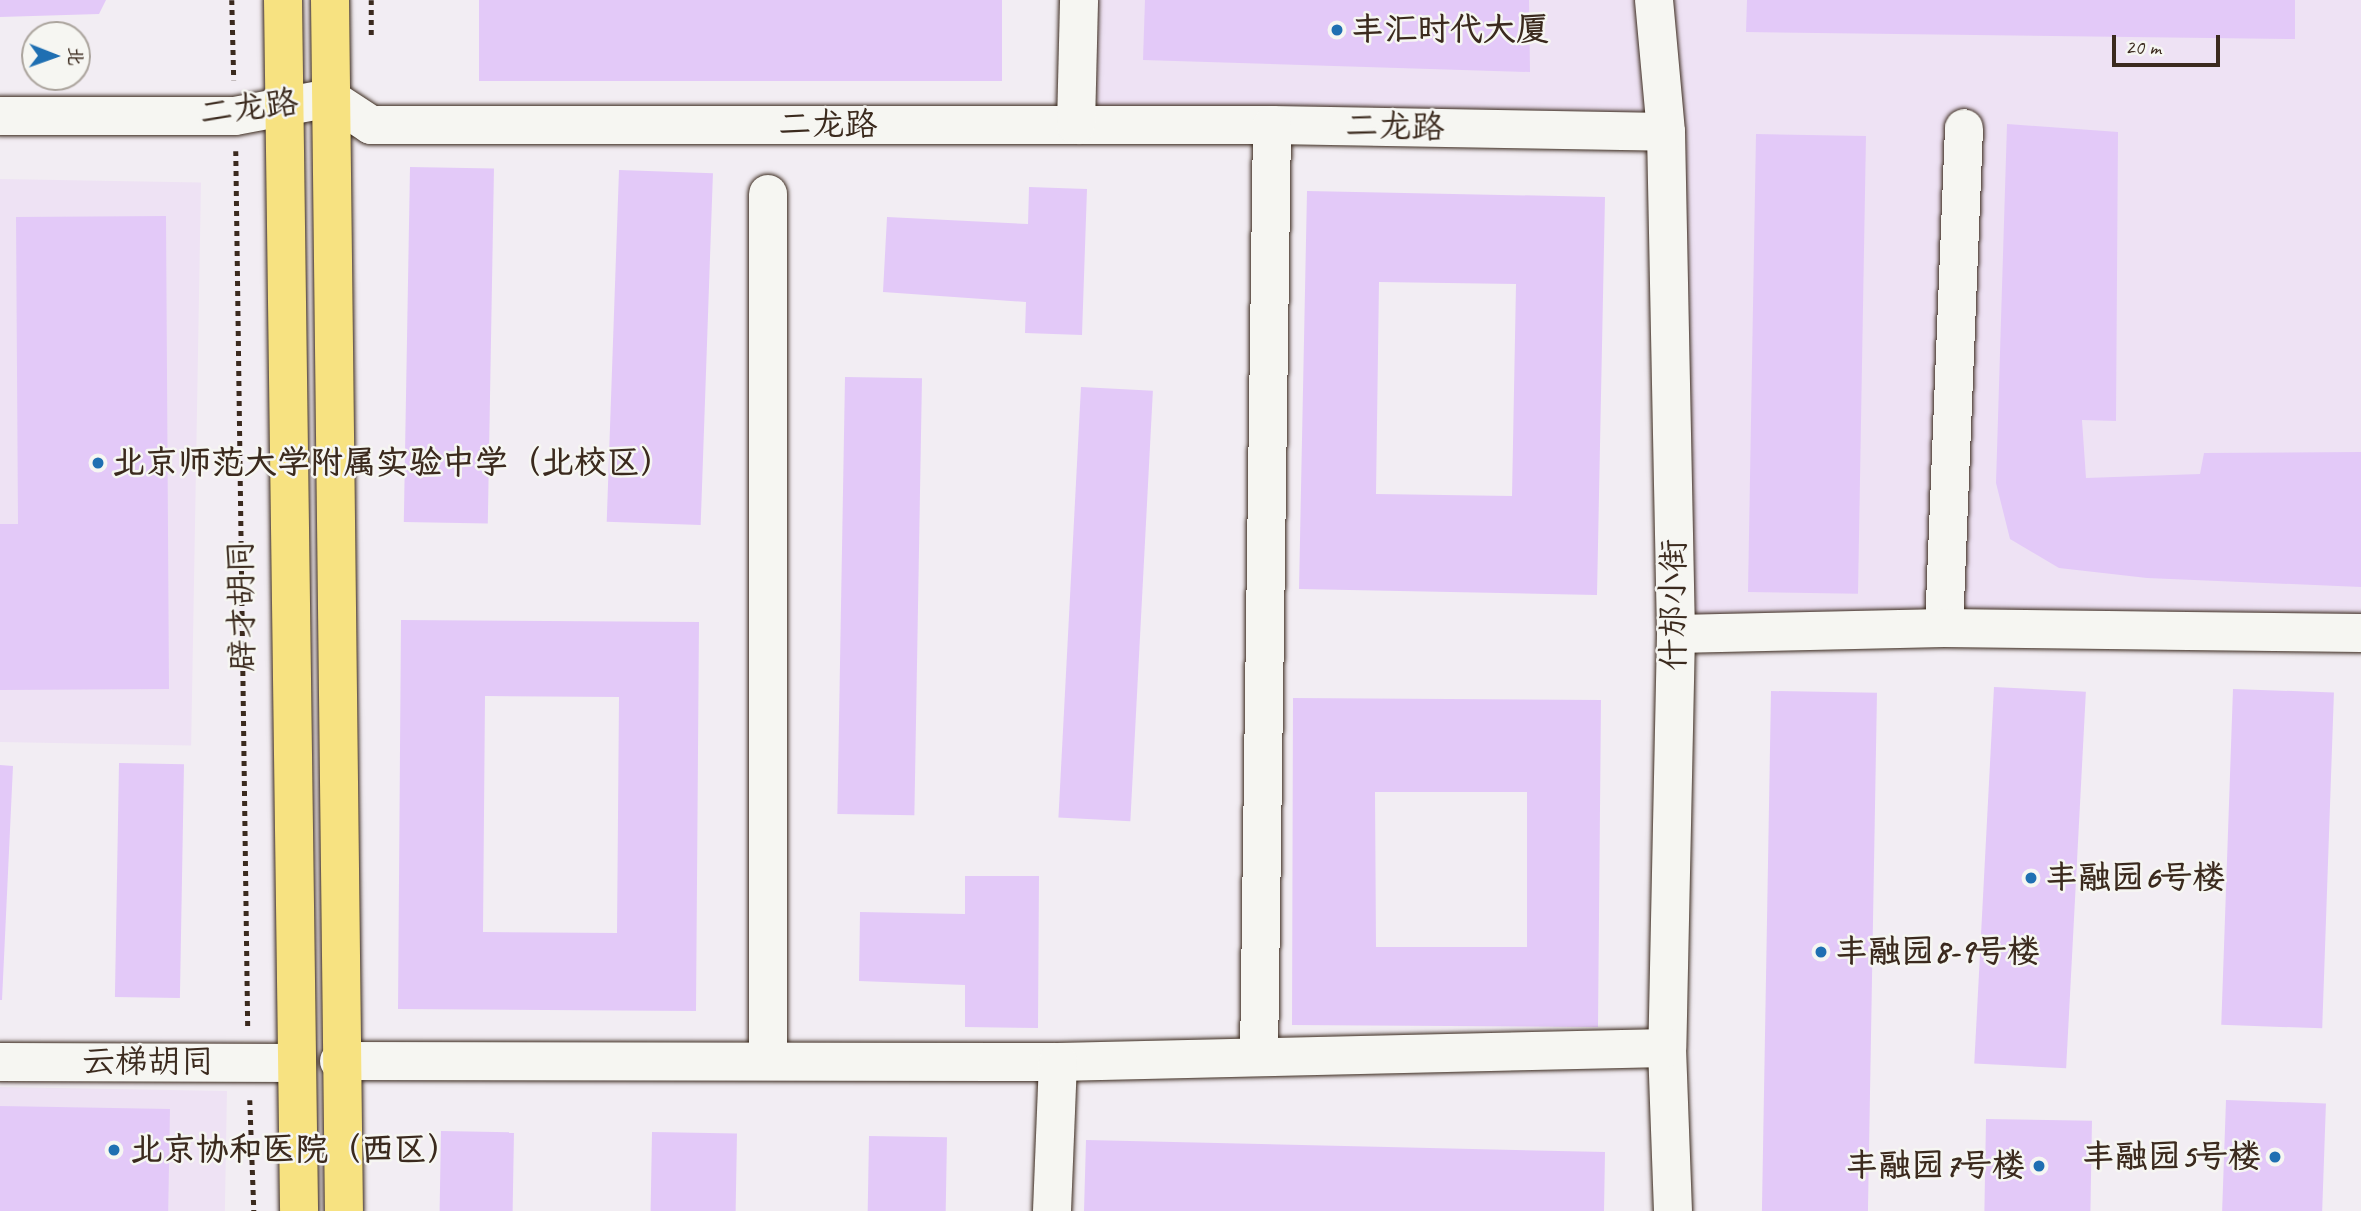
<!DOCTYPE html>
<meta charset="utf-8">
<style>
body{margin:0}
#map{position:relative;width:2361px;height:1211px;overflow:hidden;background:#f2edf3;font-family:Caveat,"LXGW WenKai TC",sans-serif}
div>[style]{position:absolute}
.built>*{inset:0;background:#eee2f4;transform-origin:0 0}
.building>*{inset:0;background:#e3c9f8;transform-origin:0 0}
.path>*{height:4.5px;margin-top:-2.25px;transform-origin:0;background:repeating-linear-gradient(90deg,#3b2a1e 0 5px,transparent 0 10px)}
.roads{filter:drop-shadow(0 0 2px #3b2a1e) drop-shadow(0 0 2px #3b2a1e)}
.minor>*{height:38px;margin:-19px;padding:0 19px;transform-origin:19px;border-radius:19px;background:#f6f6f2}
.major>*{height:38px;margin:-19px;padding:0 19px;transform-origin:19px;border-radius:19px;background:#f7e281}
.dots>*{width:19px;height:19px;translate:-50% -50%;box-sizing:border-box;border:4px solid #f6f6f2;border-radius:50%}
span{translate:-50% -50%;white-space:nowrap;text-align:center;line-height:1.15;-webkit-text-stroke:5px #f6f6f2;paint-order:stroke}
.poi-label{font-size:33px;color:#3b2a1e;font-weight:700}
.left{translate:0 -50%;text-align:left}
.right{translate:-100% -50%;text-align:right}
.street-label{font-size:33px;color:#3b2a1e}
.north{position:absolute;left:21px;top:21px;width:70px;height:70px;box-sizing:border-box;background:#f6f6f2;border:2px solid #aba49d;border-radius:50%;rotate:91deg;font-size:19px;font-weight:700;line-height:28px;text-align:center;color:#3b2a1e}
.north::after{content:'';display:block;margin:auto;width:24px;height:32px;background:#1f6fb2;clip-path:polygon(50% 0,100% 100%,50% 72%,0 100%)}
.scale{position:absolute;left:2112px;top:35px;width:108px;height:32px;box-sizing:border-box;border:4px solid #3b2a1e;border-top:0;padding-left:9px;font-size:21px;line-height:24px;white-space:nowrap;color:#3b2a1e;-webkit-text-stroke:5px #f6f6f2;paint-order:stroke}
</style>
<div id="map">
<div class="built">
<div style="clip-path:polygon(1096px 0,2361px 0,2361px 635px,1676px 634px,1666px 132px,1097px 125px)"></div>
<div style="left:0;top:179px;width:201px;height:563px;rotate:1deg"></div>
<div style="left:0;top:1087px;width:227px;height:124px;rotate:1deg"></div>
</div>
<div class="building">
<div style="clip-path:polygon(0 0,106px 0,99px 14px,0 17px)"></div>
<div style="left:479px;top:0;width:523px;height:81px"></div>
<div style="clip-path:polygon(1145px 0,1529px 0,1530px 72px,1143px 60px)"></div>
<div style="clip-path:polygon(1747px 0,2295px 0,2295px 39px,1746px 32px)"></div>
<div style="clip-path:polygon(2007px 124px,2118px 132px,2116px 421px,2082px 420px,2086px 478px,2200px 474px,2204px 453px,2361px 452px,2361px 587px,2147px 578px,2059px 568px,2010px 539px,1996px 483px)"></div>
<div style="left:1756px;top:134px;width:110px;height:458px;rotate:1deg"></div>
<div style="left:410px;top:167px;width:84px;height:355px;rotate:1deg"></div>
<div style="left:619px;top:170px;width:94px;height:352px;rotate:2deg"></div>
<div style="clip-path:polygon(1029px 187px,1087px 189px,1082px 335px,1025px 333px,1026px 302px,883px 292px,887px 217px,1028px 224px)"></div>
<div style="clip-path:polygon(evenodd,1307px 191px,1605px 197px,1597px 595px,1299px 589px,1307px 191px,1379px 282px,1516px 284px,1512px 496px,1376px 494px,1379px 282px)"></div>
<div style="clip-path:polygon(166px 216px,169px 689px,0 690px,0 524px,18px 524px,16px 217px)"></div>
<div style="left:845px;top:377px;width:77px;height:437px;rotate:1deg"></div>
<div style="left:1081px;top:387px;width:72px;height:431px;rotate:3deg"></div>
<div style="clip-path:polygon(evenodd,401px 620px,699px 622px,696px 1011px,398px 1009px,401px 620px,485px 696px,619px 697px,617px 933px,483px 932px,485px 696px)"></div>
<div style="left:1994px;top:687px;width:92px;height:377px;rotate:3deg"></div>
<div style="left:2233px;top:689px;width:101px;height:336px;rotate:2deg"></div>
<div style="left:1771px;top:691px;width:106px;height:520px;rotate:1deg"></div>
<div style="clip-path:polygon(evenodd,1293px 698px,1601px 700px,1598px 1027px,1292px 1025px,1293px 698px,1375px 792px,1527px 792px,1527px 947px,1376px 947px,1375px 792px)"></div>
<div style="left:119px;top:763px;width:65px;height:234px;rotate:1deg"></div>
<div style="clip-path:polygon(0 765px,13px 766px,2px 1000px,0 1000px)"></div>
<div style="clip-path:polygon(965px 876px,1039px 876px,1038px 1028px,965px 1027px,965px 985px,859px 981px,860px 912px,965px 914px)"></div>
<div style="left:2226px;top:1100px;width:100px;height:111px;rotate:2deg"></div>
<div style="left:0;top:1106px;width:170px;height:105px;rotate:1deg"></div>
<div style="left:1986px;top:1119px;width:106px;height:92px;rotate:1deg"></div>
<div style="left:441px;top:1131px;width:73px;height:80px;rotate:1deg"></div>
<div style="left:652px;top:1132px;width:85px;height:79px;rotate:1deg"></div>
<div style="left:869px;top:1136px;width:78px;height:75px;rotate:1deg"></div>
<div style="clip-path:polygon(1086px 1140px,1605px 1152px,1604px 1211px,1084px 1211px)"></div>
</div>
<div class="path">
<div style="left:232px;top:0;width:80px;rotate:88.6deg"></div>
<div style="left:371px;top:35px;width:35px;rotate:-90deg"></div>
<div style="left:236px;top:151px;width:877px;rotate:89.22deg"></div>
<div style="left:250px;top:1100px;width:111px;rotate:87.9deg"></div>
</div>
<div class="roads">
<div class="minor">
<div style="left:1654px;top:0;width:133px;rotate:84.8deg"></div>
<div style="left:1666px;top:132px;width:502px;rotate:88.86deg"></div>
<div style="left:1676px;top:634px;width:414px;rotate:91.2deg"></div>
<div style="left:1667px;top:1048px;width:163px;rotate:87.9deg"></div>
<div style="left:0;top:116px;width:235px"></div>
<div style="left:235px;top:116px;width:97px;rotate:-10.7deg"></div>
<div style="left:330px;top:98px;width:49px;rotate:33.4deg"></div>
<div style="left:371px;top:125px;width:901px"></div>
<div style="left:1272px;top:125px;width:394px;rotate:1deg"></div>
<div style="left:1076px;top:125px;width:125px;rotate:-88.6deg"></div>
<div style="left:768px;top:194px;width:864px;rotate:90deg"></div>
<div style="left:1944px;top:628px;width:500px;rotate:-87.71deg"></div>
<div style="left:1676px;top:634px;width:268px;rotate:-1.3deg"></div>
<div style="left:1944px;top:628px;width:417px;rotate:0.7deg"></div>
<div style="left:1259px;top:1057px;width:932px;rotate:-89.2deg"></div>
<div style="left:339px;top:1061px;width:719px;rotate:0.08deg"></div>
<div style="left:1058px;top:1062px;width:609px;rotate:-1.32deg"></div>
<div style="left:0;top:1062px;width:296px;rotate:0.2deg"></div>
<div style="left:1052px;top:1211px;width:149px;rotate:-87.7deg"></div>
</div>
<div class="major">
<div style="left:283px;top:0;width:1211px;rotate:89.24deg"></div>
<div style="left:330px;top:0;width:1211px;rotate:89.34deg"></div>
</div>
</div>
<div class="dots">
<div style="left:1337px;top:30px;background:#1f6fb2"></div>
<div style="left:98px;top:463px;background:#1f6fb2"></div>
<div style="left:2031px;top:878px;background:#1f6fb2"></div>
<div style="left:1821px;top:952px;background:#1f6fb2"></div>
<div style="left:114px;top:1150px;background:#1f6fb2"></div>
<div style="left:2275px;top:1157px;background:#1f6fb2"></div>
<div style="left:2039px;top:1166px;background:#1f6fb2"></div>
</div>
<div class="poi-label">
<span class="left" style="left:1351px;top:30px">丰汇时代大厦</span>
<span class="left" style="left:112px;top:463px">北京师范大学附属实验中学（北校区）</span>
<span class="left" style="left:2045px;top:878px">丰融园6号楼</span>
<span class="left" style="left:1835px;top:952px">丰融园8-9号楼</span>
<span class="left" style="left:130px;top:1150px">北京协和医院（西区）</span>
<span class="right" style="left:2261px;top:1157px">丰融园5号楼</span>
<span class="right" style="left:2025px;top:1166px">丰融园7号楼</span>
</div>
<div class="street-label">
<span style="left:249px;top:108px;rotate:-7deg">二龙路</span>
<span style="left:828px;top:125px">二龙路</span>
<span style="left:1395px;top:127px;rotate:1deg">二龙路</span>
<span style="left:1674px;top:605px;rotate:-90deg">什邡小街</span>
<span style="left:242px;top:606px;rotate:-91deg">辟才胡同</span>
<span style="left:148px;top:1062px">云梯胡同</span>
</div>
<div class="north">北</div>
<div class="scale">20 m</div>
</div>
